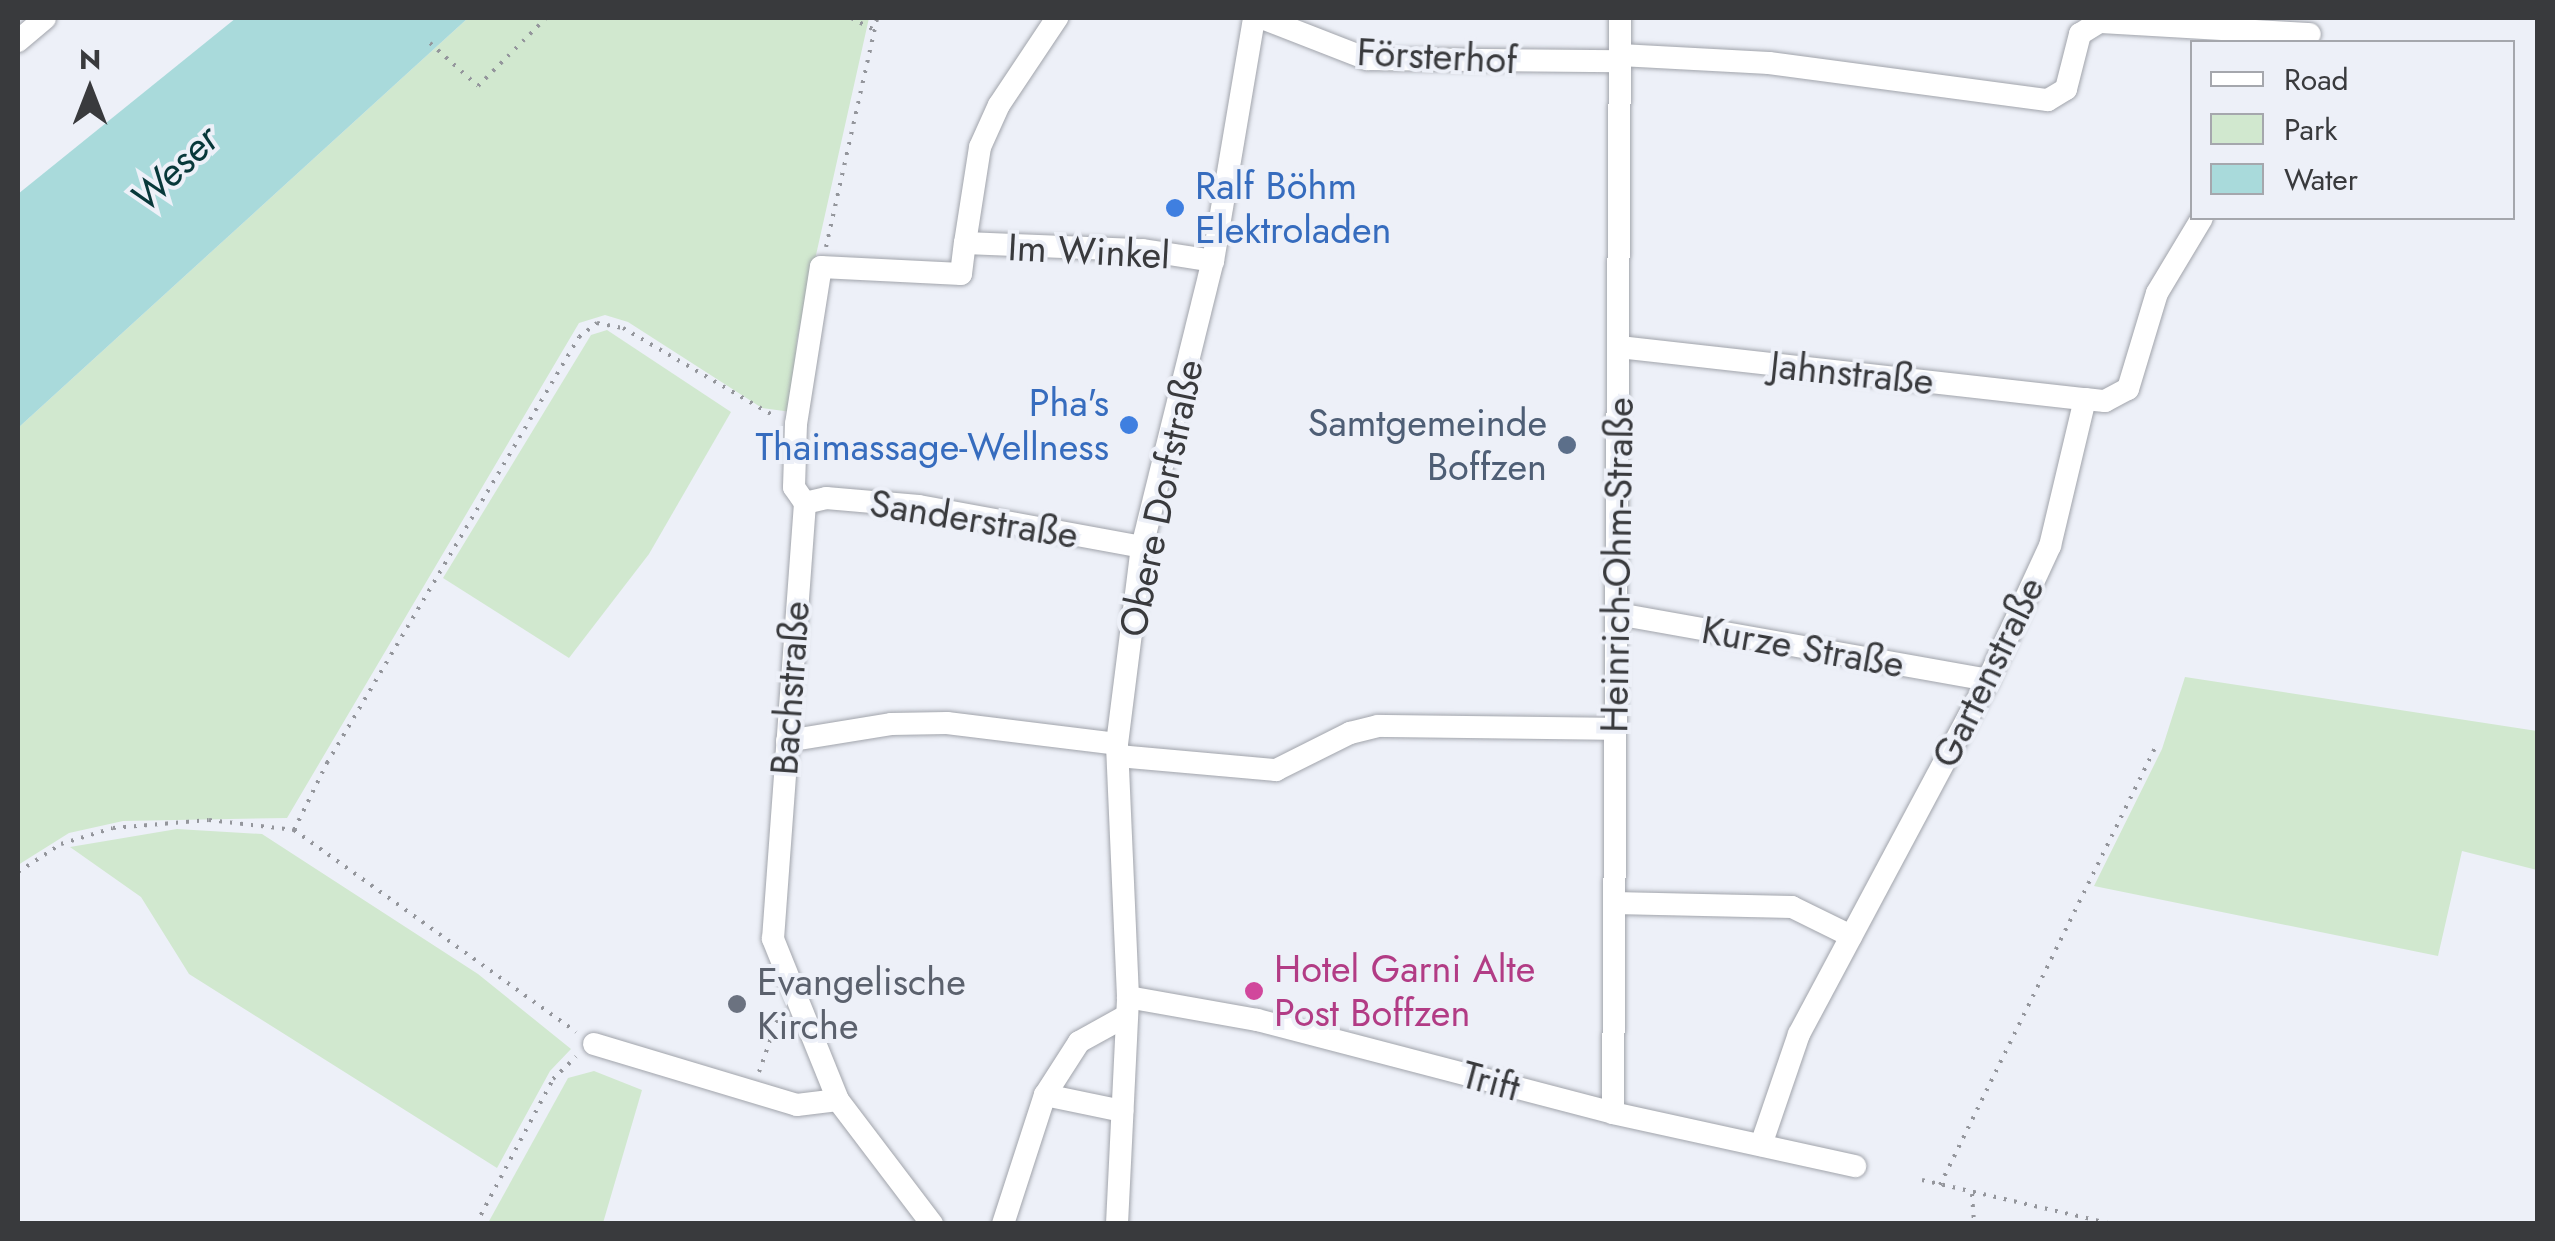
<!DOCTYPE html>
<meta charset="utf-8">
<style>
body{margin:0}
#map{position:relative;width:2555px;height:1241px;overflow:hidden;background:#edf0f8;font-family:Jost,sans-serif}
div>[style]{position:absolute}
.green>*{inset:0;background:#d1e8cf}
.water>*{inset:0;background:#a9dadb}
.path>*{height:4px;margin-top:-2px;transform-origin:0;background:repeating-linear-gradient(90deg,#94969c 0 2.5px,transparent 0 10.5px)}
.roads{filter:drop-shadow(0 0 2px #a1a4ab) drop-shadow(0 0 2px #a1a4ab)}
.minor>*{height:22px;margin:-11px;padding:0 11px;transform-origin:11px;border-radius:11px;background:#fff}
.dots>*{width:28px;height:28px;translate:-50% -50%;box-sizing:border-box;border:5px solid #edf0f8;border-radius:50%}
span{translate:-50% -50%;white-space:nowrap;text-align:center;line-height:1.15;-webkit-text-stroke:8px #edf0f8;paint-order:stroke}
.street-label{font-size:38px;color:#393a3d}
.shop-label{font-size:38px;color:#366cbe}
.left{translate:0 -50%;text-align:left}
.right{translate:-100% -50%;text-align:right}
.service-label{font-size:38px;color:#4e5e75}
.hotel-label{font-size:38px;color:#b23c85}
.worship-label{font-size:38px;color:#5b616d}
.water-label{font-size:40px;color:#08383a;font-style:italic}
.frame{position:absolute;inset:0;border:20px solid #393a3d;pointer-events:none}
.legend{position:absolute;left:2190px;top:40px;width:325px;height:180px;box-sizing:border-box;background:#edf0f8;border:2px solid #a5a7ad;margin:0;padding:12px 18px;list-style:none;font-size:30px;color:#393a3d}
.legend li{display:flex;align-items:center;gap:20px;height:50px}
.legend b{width:50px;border:2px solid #a5a7ad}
.north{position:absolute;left:40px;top:40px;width:100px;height:100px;-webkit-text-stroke:8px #edf0f8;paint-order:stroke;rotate:0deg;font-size:28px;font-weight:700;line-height:40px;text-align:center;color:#393a3d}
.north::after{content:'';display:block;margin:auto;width:35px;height:45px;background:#393a3d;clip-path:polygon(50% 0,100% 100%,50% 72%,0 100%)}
</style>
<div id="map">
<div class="green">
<div style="clip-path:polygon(468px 18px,869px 18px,797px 340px,791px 412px,762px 408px,628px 322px,605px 315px,579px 323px,287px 818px,123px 821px,69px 833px,18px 865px,18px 428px)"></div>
<div style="clip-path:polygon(607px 330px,731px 412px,649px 554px,569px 658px,443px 578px,591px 335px)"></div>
<div style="clip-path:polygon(2185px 677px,2537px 731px,2537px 870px,2462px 851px,2438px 956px,2094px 886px,2162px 749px)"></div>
<div style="clip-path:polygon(177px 829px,262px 834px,478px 974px,571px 1049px,550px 1071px,497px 1168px,189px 974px,141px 897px,70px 847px)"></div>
<div style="clip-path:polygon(594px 1071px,642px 1090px,603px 1223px,488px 1223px,568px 1078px)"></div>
</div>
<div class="water">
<div style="clip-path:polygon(236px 18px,468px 18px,18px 428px,18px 194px)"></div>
</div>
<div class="path">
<div style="left:851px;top:18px;width:25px;rotate:27deg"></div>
<div style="left:430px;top:43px;width:64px;rotate:41.9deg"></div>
<div style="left:478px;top:86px;width:96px;rotate:-45deg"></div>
<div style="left:826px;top:247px;width:235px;rotate:-77.4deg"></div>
<div style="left:294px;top:830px;width:75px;rotate:-63.8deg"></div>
<div style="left:327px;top:763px;width:495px;rotate:-59.4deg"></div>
<div style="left:579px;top:337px;width:23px;rotate:-38deg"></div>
<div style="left:597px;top:323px;width:26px;rotate:11deg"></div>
<div style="left:623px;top:328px;width:175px;rotate:30.2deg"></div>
<div style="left:18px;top:872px;width:51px;rotate:-33.1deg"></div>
<div style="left:61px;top:844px;width:54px;rotate:-17.1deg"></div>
<div style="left:113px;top:828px;width:96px;rotate:-4.8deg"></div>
<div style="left:209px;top:820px;width:86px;rotate:6.7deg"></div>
<div style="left:294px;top:830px;width:347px;rotate:35.6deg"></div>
<div style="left:759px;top:1072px;width:60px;rotate:-70.7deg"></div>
<div style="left:1922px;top:1180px;width:196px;rotate:13deg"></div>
<div style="left:1940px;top:1185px;width:489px;rotate:-63.8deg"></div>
<div style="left:1972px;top:1194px;width:30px;rotate:86deg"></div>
<div style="left:476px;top:1224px;width:164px;rotate:-62deg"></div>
<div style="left:553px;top:1079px;width:32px;rotate:-44deg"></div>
</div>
<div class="roads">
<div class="minor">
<div style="left:1262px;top:18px;width:113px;rotate:21.3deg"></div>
<div style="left:1367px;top:59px;width:253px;rotate:0.5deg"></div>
<div style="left:18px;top:41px;width:35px;rotate:-40deg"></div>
<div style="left:1620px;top:55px;width:149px;rotate:3.1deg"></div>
<div style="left:1769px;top:63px;width:281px;rotate:7.6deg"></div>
<div style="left:2048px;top:100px;width:21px;rotate:-31deg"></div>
<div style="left:2066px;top:89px;width:57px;rotate:-75.7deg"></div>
<div style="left:2080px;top:34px;width:22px;rotate:-32deg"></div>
<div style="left:2099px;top:22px;width:211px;rotate:3.3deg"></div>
<div style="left:965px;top:243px;width:97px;rotate:-81.1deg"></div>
<div style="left:980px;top:147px;width:46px;rotate:-65.7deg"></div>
<div style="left:999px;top:105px;width:105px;rotate:-56.3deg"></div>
<div style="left:1619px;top:347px;width:469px;rotate:6.4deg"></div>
<div style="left:805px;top:503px;width:22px;rotate:-13deg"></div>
<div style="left:826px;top:498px;width:93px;rotate:4.9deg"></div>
<div style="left:919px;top:506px;width:227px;rotate:10.4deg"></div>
<div style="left:1618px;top:614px;width:376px;rotate:10.1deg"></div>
<div style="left:787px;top:741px;width:105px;rotate:-9.3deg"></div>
<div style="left:891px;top:724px;width:56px;rotate:-1deg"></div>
<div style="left:947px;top:723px;width:171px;rotate:7deg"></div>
<div style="left:1118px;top:756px;width:159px;rotate:5.1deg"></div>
<div style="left:1276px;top:770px;width:83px;rotate:-26.6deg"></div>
<div style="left:1350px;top:733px;width:29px;rotate:-14deg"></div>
<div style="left:1378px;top:726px;width:237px;rotate:0.7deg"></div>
<div style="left:1614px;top:903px;width:178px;rotate:1.3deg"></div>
<div style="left:1792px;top:907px;width:66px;rotate:26.2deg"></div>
<div style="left:1128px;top:997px;width:131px;rotate:10.1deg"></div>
<div style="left:1257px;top:1020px;width:368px;rotate:14.6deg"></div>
<div style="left:1613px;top:1113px;width:248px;rotate:12.4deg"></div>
<div style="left:594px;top:1044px;width:212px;rotate:16.7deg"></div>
<div style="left:797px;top:1105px;width:41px;rotate:-7deg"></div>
<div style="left:1045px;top:1095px;width:79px;rotate:11.7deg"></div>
<div style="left:1613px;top:1113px;width:1095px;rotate:-89.63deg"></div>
<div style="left:1761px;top:1145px;width:117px;rotate:-71.1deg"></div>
<div style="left:1799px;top:1034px;width:401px;rotate:-61.9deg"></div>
<div style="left:1988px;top:680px;width:148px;rotate:-65.2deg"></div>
<div style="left:2050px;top:546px;width:151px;rotate:-76.6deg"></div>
<div style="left:2085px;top:399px;width:20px;rotate:6deg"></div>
<div style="left:2105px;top:401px;width:26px;rotate:-28deg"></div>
<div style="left:2128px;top:389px;width:100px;rotate:-73.2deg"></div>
<div style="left:2157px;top:293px;width:87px;rotate:-59deg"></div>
<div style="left:932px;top:1224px;width:156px;rotate:-127.2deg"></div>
<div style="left:838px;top:1100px;width:174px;rotate:-112deg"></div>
<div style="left:773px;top:939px;width:437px;rotate:-85.8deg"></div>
<div style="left:805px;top:503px;width:19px;rotate:-125deg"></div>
<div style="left:794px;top:487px;width:63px;rotate:-88.2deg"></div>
<div style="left:796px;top:424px;width:159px;rotate:-81deg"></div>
<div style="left:821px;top:267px;width:140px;rotate:2.9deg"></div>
<div style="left:961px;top:274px;width:31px;rotate:-83deg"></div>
<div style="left:965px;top:243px;width:178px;rotate:2.3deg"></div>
<div style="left:1143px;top:250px;width:71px;rotate:8.9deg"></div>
<div style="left:1003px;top:1224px;width:136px;rotate:-72deg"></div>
<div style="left:1045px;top:1095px;width:63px;rotate:-57.3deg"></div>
<div style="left:1079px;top:1042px;width:54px;rotate:-29deg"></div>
<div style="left:1117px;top:1224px;width:227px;rotate:-87.2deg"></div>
<div style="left:1128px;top:997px;width:253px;rotate:-92.5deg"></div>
<div style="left:1117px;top:744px;width:199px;rotate:-82.8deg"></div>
<div style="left:1142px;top:547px;width:295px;rotate:-76.1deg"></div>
<div style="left:1213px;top:261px;width:246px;rotate:-80.4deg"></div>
</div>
</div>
<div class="dots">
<div style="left:1175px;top:208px;background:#3f7fe0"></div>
<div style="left:1129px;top:425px;background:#3f7fe0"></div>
<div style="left:1567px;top:445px;background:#5c6f8a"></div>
<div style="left:1254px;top:991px;background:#d1479c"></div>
<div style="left:737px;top:1004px;background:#6b7280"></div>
</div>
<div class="street-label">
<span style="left:1437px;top:56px;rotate:3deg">Försterhof</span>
<span style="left:1089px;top:251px;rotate:3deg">Im Winkel</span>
<span style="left:1852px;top:373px;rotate:6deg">Jahnstraße</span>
<span style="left:1161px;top:498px;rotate:-78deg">Obere Dorfstraße</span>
<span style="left:974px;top:519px;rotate:9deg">Sanderstraße</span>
<span style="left:1617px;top:565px;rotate:-89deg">Heinrich-Ohm-Straße</span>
<span style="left:1803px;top:647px;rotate:10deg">Kurze Straße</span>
<span style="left:1988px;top:672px;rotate:-64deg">Gartenstraße</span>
<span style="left:790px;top:688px;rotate:-86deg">Bachstraße</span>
<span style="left:1491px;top:1081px;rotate:15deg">Trift</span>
</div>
<div class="shop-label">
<span class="left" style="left:1195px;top:208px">Ralf Böhm<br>Elektroladen</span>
<span class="right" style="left:1109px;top:425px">Pha's<br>Thaimassage-Wellness</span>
</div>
<div class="service-label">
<span class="right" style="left:1547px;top:445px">Samtgemeinde<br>Boffzen</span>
</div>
<div class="hotel-label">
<span class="left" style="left:1274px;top:991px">Hotel Garni Alte<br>Post Boffzen</span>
</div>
<div class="worship-label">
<span class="left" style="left:757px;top:1004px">Evangelische<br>Kirche</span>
</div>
<div class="water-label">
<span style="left:174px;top:168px;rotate:-44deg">Weser</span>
</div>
<div class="frame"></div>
<ul class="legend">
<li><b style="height:12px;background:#fff"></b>Road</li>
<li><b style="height:28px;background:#d1e8cf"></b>Park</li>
<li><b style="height:28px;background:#a9dadb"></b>Water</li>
</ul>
<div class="north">N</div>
</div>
